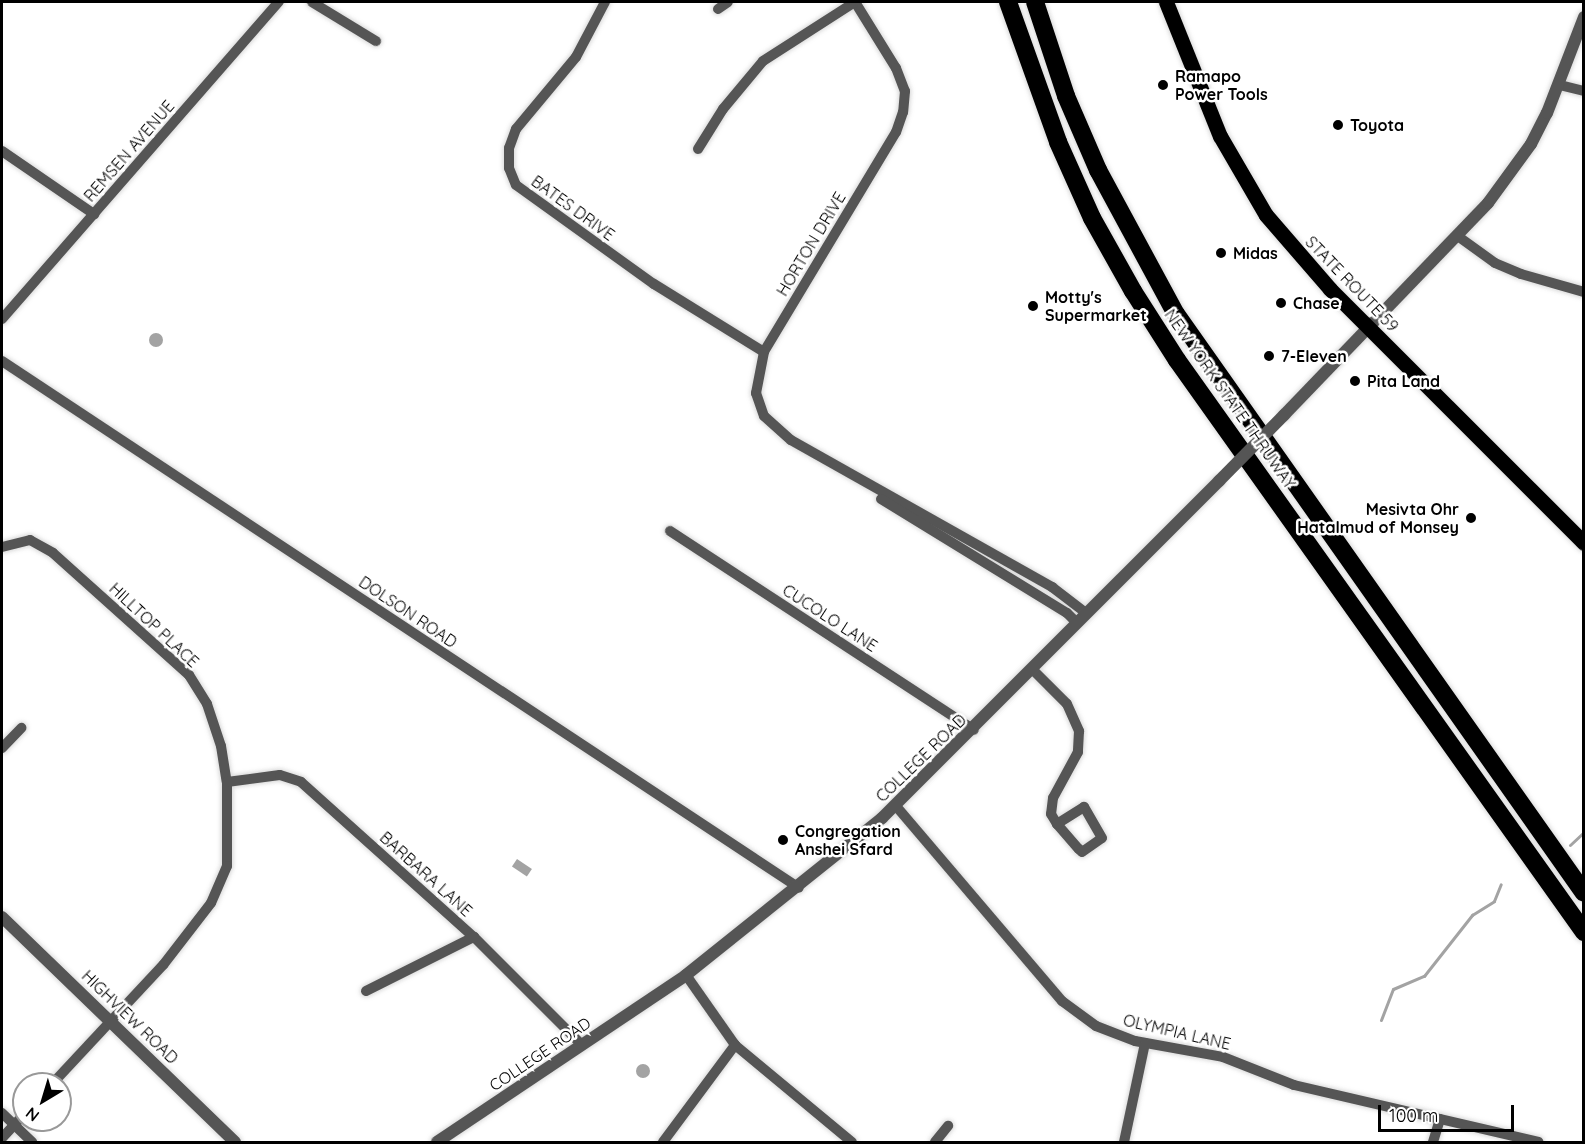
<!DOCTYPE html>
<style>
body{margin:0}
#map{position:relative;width:1585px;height:1144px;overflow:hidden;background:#fff;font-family:Quicksand,sans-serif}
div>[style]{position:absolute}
.water>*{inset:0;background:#a3a3a3;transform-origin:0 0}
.round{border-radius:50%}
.stream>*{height:3px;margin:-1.5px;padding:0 1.5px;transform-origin:1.5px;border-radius:1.5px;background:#a3a3a3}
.roads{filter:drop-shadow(0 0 2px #dbdbdb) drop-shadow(0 0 2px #dbdbdb)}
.minor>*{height:10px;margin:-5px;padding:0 5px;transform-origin:5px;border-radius:5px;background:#555}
.tertiary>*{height:12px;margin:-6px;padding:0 6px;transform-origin:6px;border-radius:6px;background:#555}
.primary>*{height:15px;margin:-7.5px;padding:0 7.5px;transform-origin:7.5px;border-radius:7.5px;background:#000}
.motorway>*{height:18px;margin:-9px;padding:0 9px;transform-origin:9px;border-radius:9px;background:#000}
.tertiary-bridge>*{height:12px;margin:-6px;padding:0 6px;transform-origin:6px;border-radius:6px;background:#555}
.dots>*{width:16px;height:16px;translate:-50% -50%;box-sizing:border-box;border:3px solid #fff;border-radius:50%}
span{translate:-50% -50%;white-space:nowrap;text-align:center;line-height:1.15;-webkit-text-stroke:5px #fff;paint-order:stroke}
.poi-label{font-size:16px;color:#000;font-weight:700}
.left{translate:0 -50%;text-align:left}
.right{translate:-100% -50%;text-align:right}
.street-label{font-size:16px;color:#000}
.frame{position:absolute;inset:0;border:3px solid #000;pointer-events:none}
.north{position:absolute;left:12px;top:1072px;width:60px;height:60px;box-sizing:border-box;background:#fff;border:2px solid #999;border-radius:50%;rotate:218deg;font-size:16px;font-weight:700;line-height:24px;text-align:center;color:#000}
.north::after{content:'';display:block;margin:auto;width:21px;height:27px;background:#000;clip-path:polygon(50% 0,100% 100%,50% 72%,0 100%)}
.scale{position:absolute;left:1378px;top:1105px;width:136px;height:27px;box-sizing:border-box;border:3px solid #000;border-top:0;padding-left:8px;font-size:18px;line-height:21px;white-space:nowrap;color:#000;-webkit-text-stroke:4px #fff;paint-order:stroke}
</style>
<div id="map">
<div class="water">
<div class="round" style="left:149px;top:333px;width:14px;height:14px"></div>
<div style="left:517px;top:859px;width:18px;height:9px;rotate:34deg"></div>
<div class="round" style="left:636px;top:1064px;width:14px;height:14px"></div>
</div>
<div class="stream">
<div style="left:1570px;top:845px;width:19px;rotate:-43deg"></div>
<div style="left:1381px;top:1020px;width:33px;rotate:-69deg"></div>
<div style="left:1393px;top:989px;width:34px;rotate:-23deg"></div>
<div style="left:1424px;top:976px;width:78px;rotate:-51.8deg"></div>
<div style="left:1472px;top:915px;width:26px;rotate:-32deg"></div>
<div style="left:1494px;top:901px;width:18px;rotate:-68deg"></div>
</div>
<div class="roads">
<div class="minor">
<div style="left:312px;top:2px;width:75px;rotate:31.4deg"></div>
<div style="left:605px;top:2px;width:62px;rotate:117.8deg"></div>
<div style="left:576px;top:57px;width:94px;rotate:129.8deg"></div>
<div style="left:516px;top:129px;width:20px;rotate:110deg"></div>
<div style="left:509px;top:148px;width:20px;rotate:90deg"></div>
<div style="left:509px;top:168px;width:18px;rotate:68deg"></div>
<div style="left:516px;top:185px;width:170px;rotate:35.7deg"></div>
<div style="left:654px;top:284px;width:129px;rotate:31.7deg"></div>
<div style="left:855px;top:2px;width:78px;rotate:58.2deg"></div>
<div style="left:896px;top:68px;width:25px;rotate:69deg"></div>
<div style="left:905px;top:91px;width:21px;rotate:95deg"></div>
<div style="left:903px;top:112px;width:21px;rotate:109deg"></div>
<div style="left:896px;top:132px;width:257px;rotate:121deg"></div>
<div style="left:764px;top:352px;width:42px;rotate:101deg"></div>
<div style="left:756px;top:393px;width:24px;rotate:71deg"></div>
<div style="left:764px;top:416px;width:36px;rotate:42deg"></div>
<div style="left:791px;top:440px;width:300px;rotate:29.4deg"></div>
<div style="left:1052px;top:587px;width:43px;rotate:37.4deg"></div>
<div style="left:718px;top:9px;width:12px;rotate:-35deg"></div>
<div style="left:1560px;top:85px;width:25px;rotate:14deg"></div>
<div style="left:698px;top:149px;width:47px;rotate:-58deg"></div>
<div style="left:723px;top:109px;width:62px;rotate:-50.2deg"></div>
<div style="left:763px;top:61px;width:109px;rotate:-32.7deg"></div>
<div style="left:2px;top:151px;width:112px;rotate:34.4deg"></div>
<div style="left:1459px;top:237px;width:44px;rotate:35.8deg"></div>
<div style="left:1495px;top:263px;width:28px;rotate:23deg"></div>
<div style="left:1521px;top:274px;width:66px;rotate:15.9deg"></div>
<div style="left:2px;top:319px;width:421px;rotate:-48.9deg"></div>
<div style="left:2px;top:361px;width:955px;rotate:33.47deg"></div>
<div style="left:881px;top:499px;width:218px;rotate:31.5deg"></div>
<div style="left:1067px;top:613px;width:14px;rotate:45deg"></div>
<div style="left:670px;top:531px;width:363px;rotate:33.2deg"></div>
<div style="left:2px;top:547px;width:29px;rotate:-14deg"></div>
<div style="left:30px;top:540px;width:26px;rotate:29deg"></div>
<div style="left:53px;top:553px;width:183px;rotate:41.9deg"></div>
<div style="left:189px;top:675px;width:34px;rotate:58deg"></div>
<div style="left:207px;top:704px;width:44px;rotate:71.6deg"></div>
<div style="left:221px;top:746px;width:36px;rotate:81deg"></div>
<div style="left:227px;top:782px;width:84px;rotate:90deg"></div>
<div style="left:227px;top:866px;width:40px;rotate:113.4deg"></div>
<div style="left:211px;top:903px;width:78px;rotate:127.7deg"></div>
<div style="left:163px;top:965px;width:163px;rotate:133deg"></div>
<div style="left:1032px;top:669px;width:49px;rotate:45deg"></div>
<div style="left:1067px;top:704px;width:30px;rotate:66deg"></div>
<div style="left:1079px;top:731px;width:21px;rotate:93deg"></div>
<div style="left:1078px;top:752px;width:52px;rotate:118.5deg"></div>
<div style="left:1053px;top:798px;width:16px;rotate:97deg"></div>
<div style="left:1051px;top:814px;width:12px;rotate:59deg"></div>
<div style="left:1057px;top:824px;width:33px;rotate:49deg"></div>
<div style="left:1079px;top:849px;width:4px;rotate:45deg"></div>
<div style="left:1082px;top:852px;width:24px;rotate:-35deg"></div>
<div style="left:1102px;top:838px;width:36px;rotate:-120deg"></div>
<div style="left:1084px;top:807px;width:32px;rotate:148deg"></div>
<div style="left:2px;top:748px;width:28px;rotate:-46deg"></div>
<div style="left:227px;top:782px;width:53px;rotate:-7.5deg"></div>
<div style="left:280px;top:775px;width:22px;rotate:18deg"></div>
<div style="left:301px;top:782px;width:232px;rotate:41.9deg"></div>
<div style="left:474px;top:937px;width:153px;rotate:45deg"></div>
<div style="left:896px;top:806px;width:256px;rotate:49.6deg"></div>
<div style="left:1062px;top:1001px;width:42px;rotate:36.3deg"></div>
<div style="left:1096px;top:1026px;width:42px;rotate:21deg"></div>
<div style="left:1135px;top:1041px;width:89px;rotate:10.3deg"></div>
<div style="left:1223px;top:1057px;width:76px;rotate:21.5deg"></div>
<div style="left:1294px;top:1085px;width:251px;rotate:13.1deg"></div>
<div style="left:686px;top:975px;width:85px;rotate:55deg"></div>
<div style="left:735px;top:1045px;width:152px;rotate:39.7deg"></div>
<div style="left:366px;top:991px;width:121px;rotate:-26.6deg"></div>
<div style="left:2px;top:1113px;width:42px;rotate:44deg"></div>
<div style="left:2px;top:1138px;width:33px;rotate:-47deg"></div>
<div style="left:663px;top:1142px;width:121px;rotate:-53.4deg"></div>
<div style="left:935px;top:1142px;width:21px;rotate:-51deg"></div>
<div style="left:1124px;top:1142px;width:101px;rotate:-78deg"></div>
<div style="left:1433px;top:1142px;width:24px;rotate:-73deg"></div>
</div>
<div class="tertiary">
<div style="left:1284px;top:415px;width:294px;rotate:-46.1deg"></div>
<div style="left:1488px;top:203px;width:73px;rotate:-53.9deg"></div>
<div style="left:1531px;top:144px;width:35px;rotate:-63deg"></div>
<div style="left:1547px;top:113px;width:103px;rotate:-68.9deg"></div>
<div style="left:2px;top:917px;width:324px;rotate:44deg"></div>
<div style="left:437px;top:1142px;width:300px;rotate:-33.8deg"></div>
<div style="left:686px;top:975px;width:251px;rotate:-38.7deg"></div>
<div style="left:882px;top:818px;width:477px;rotate:-45deg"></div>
</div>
<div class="primary">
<div style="left:1166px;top:2px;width:144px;rotate:68.1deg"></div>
<div style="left:1220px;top:136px;width:91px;rotate:59.8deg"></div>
<div style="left:1266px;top:215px;width:98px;rotate:49.1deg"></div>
<div style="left:1330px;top:289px;width:359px;rotate:45deg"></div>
</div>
<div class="motorway">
<div style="left:1008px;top:2px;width:149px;rotate:70.3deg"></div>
<div style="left:1058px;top:142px;width:83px;rotate:65.9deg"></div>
<div style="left:1092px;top:218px;width:84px;rotate:60.7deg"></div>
<div style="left:1133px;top:291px;width:82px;rotate:57.5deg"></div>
<div style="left:1177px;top:360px;width:702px;rotate:54.57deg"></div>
<div style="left:1035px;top:2px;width:99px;rotate:71.7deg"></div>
<div style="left:1066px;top:96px;width:81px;rotate:66.6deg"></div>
<div style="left:1098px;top:170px;width:164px;rotate:61.6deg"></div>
<div style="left:1176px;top:314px;width:708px;rotate:54.83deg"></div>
</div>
</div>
<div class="tertiary-bridge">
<div style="left:1219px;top:481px;width:93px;rotate:-45.4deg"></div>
</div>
<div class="dots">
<div style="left:1163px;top:85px;background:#000"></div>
<div style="left:1338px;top:125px;background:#000"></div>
<div style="left:1221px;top:253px;background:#000"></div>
<div style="left:1281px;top:303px;background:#000"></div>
<div style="left:1033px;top:306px;background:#000"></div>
<div style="left:1269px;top:356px;background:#000"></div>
<div style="left:1355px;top:381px;background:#000"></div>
<div style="left:1471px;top:518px;background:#000"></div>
<div style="left:783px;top:840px;background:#000"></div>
</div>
<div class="poi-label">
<span class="left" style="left:1175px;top:85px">Ramapo<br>Power Tools</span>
<span class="left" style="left:1350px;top:125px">Toyota</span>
<span class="left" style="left:1233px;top:253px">Midas</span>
<span class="left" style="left:1045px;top:306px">Motty's<br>Supermarket</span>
<span class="left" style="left:1293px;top:303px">Chase</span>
<span class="left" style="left:1281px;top:356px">7-Eleven</span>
<span class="left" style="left:1367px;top:381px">Pita Land</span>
<span class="right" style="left:1459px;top:518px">Mesivta Ohr<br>Hatalmud of Monsey</span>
<span class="left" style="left:795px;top:840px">Congregation<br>Anshei Sfard</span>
</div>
<div class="street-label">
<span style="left:129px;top:151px;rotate:-49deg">REMSEN AVENUE</span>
<span style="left:573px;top:208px;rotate:36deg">BATES DRIVE</span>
<span style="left:811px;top:244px;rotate:-59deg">HORTON DRIVE</span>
<span style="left:1352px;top:284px;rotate:46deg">STATE ROUTE 59</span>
<span style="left:1230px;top:399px;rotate:55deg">NEW YORK STATE THRUWAY</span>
<span style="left:408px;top:612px;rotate:34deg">DOLSON ROAD</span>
<span style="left:830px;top:618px;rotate:33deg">CUCOLO LANE</span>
<span style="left:154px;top:625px;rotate:43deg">HILLTOP PLACE</span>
<span style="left:921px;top:758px;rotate:-44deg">COLLEGE ROAD</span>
<span style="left:426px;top:874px;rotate:42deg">BARBARA LANE</span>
<span style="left:130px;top:1017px;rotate:44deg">HIGHVIEW ROAD</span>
<span style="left:1177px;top:1032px;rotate:13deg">OLYMPIA LANE</span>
<span style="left:540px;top:1054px;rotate:-34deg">COLLEGE ROAD</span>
</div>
<div class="frame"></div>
<div class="north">N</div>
<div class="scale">100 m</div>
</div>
